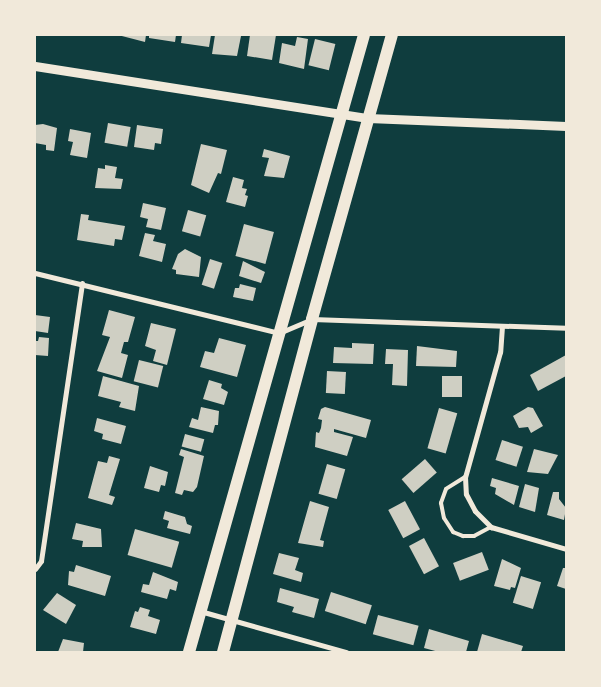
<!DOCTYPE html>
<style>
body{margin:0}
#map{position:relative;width:601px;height:687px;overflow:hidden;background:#0f3d3e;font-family:"Roboto Condensed",sans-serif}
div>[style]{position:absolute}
.building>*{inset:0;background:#cfcfc3;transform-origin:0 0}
.service>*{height:4px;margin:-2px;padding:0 2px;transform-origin:2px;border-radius:2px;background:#f1e9da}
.minor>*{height:5px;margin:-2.5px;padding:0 2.5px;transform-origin:2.5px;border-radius:2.5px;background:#f1e9da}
.tertiary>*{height:9px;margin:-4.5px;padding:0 4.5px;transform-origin:4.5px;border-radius:4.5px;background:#f1e9da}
.primary>*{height:12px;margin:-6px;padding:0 6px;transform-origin:6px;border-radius:6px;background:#f1e9da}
span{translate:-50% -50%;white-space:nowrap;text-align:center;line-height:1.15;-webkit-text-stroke:5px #f1e9da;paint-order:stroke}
.frame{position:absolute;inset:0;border:36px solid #f1e9da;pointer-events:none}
</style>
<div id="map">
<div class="building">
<div style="clip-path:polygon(118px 35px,146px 35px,145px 42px)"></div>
<div style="clip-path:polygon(149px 35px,176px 35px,175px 42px,149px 38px)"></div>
<div style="clip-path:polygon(182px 35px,211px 35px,209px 47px,181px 43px)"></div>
<div style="clip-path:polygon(215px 35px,241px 36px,237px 56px,212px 54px)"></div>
<div style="clip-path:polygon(250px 35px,276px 35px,272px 60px,247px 56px)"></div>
<div style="clip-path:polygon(297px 37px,308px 39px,304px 69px,279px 63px,282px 43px,295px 46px)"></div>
<div style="left:315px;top:39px;width:21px;height:27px;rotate:14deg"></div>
<div style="left:108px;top:123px;width:23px;height:20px;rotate:10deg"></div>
<div style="clip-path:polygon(43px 124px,57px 128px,54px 151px,46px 150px,46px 145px,35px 143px,35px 125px)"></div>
<div style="clip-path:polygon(137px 125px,163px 129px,161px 144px,155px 143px,154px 150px,134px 147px)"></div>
<div style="clip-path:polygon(70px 129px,91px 133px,87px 158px,70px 155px,73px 142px,68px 141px)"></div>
<div style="clip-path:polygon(201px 144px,227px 150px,221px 174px,218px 173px,209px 193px,191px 185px)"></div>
<div style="clip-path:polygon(264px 149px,290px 156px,284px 178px,264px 176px,269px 158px,262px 157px)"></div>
<div style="clip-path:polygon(105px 165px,117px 167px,115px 178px,123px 179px,121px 189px,95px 188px,98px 168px,105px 169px)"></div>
<div style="clip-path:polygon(233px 177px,244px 180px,242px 188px,247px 189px,245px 195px,248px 196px,245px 207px,226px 202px)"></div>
<div style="clip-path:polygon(143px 203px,166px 208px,161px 230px,146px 227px,148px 219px,140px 217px)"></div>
<div style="left:188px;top:210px;width:19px;height:22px;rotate:16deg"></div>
<div style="clip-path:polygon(81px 214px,89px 215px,88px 220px,125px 226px,122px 240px,115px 239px,114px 246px,77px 240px)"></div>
<div style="left:244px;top:224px;width:31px;height:33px;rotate:15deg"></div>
<div style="clip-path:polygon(145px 233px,155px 235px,153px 241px,166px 244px,162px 262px,139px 256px)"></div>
<div style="clip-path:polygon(185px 249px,201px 257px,199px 277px,176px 274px,176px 270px,172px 269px,178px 254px)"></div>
<div style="left:210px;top:259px;width:13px;height:27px;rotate:18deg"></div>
<div style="clip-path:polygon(243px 261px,265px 272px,261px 283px,239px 276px)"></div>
<div style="clip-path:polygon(240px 284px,256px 288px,253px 301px,233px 297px,235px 288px,239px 288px)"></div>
<div style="clip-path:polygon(109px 310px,135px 317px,128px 342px,124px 342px,121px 353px,128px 355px,122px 378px,97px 371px,110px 337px,102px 335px)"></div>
<div style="clip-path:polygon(35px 315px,50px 317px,48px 333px,35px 331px)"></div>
<div style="clip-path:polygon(151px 323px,176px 329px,167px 365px,153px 361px,156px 350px,145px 346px)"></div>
<div style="clip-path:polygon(39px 337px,49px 338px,48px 356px,35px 355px,35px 341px,38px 341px)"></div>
<div style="clip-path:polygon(219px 338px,246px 345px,237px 377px,200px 367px,205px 351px,214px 353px)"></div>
<div style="clip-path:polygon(352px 343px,374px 344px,373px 364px,333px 363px,334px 347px,352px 348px)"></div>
<div style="clip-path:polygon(417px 346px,457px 351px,456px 367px,416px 366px)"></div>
<div style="clip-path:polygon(386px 349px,408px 350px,407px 386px,392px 385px,393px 364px,385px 364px)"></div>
<div style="clip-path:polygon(566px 355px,566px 376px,538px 391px,530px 375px)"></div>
<div style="left:139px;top:360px;width:25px;height:22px;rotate:14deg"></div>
<div style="left:327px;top:371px;width:19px;height:22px;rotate:3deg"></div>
<div style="clip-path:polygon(103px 376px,139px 386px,135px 411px,119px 407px,121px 402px,98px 396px)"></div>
<div style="left:442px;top:376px;width:20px;height:21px"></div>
<div style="clip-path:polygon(209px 380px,222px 384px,221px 388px,228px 392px,224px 405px,203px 399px)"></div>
<div style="clip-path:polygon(201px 407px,219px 411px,218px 425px,215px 425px,213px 433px,189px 427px,192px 418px,198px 420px)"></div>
<div style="clip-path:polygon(325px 407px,371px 420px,366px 438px,334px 429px,334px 432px,353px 437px,347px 456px,315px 447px,316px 432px,319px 433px,321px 428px,322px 420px,318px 419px,321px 409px)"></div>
<div style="clip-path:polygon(528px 407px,533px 408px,543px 426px,531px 433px,528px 427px,519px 428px,513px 416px)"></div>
<div style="left:439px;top:408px;width:19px;height:42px;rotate:16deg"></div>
<div style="clip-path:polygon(97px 418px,126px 426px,121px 444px,102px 439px,103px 434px,94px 431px)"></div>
<div style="left:185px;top:434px;width:20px;height:13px;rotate:15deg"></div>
<div style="left:502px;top:440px;width:22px;height:21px;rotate:18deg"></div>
<div style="clip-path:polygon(181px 449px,204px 456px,197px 487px,193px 492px,184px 490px,182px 495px,175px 493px,184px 457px,179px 455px)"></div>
<div style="clip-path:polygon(534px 449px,558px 455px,548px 474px,527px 472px)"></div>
<div style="clip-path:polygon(109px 456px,120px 459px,109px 495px,115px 497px,112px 505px,88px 498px,98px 461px,107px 463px)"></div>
<div style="left:425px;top:459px;width:18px;height:31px;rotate:49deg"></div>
<div style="left:327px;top:464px;width:19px;height:31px;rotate:16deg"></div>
<div style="clip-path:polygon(150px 466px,168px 472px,165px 486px,161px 485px,159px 492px,144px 488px)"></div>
<div style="clip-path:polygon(492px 478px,519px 486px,514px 505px,495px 494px,496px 488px,490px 486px)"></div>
<div style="clip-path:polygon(525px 484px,539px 488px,535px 512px,519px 507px)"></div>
<div style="clip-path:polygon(553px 492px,559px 492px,559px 499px,566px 508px,564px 520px,547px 515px)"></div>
<div style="clip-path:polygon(310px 501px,329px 507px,320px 540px,324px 541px,323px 547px,298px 543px)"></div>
<div style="left:405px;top:501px;width:32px;height:19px;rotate:62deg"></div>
<div style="clip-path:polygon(165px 511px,185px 517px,187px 524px,192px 526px,190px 534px,167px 528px,169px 521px,163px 519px)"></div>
<div style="clip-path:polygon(76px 523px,101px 529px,102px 547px,82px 547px,83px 541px,72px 539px)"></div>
<div style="left:135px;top:529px;width:46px;height:27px;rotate:16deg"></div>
<div style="left:424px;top:538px;width:32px;height:17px;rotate:62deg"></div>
<div style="left:482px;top:552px;width:19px;height:31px;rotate:69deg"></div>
<div style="clip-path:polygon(279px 553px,299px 558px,295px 570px,303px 573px,301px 582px,273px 574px)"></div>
<div style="clip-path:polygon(502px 559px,521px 568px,515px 588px,511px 587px,510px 590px,494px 586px)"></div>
<div style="clip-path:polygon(76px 565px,111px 576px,105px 596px,68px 585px,69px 571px,74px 572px)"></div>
<div style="clip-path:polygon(563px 568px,566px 568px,566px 589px,557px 586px)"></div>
<div style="clip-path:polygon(153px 572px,178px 582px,176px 591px,170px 589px,167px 599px,141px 592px,143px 584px,149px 585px)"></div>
<div style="left:521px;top:576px;width:21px;height:28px;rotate:17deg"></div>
<div style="clip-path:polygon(280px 588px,319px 599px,314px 618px,292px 612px,294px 607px,277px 602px)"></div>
<div style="left:331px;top:592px;width:43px;height:20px;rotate:18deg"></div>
<div style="clip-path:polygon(57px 593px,76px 605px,66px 624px,43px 610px)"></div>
<div style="clip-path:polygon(140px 607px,150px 610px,148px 616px,160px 620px,156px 634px,130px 627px,135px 611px,138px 612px)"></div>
<div style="left:378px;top:615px;width:42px;height:20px;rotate:15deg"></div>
<div style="clip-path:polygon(429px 629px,469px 641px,466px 652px,439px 652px,424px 648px)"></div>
<div style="clip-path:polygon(482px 634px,523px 646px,521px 652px,477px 652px)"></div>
<div style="clip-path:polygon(63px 639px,84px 643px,83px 652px,58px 652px)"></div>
</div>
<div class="service">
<div style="left:465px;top:477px;width:22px;rotate:148deg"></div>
<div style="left:446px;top:489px;width:15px;rotate:110deg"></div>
<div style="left:441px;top:503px;width:15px;rotate:79deg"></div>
<div style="left:444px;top:518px;width:17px;rotate:57deg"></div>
<div style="left:453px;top:532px;width:11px;rotate:22deg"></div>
<div style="left:463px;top:536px;width:11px"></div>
<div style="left:474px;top:536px;width:19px;rotate:-28deg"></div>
</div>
<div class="minor">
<div style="left:35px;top:273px;width:251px;rotate:13.8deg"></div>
<div style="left:279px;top:333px;width:36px;rotate:-23deg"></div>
<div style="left:312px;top:319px;width:254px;rotate:2deg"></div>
<div style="left:502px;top:326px;width:26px;rotate:94deg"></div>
<div style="left:500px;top:352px;width:130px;rotate:105.6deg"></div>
<div style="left:465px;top:477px;width:17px;rotate:87deg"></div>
<div style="left:466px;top:494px;width:19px;rotate:62deg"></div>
<div style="left:475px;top:511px;width:23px;rotate:45deg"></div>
<div style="left:491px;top:527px;width:78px;rotate:16.3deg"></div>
<div style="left:35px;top:569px;width:10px;rotate:-53deg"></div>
<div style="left:41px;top:561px;width:281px;rotate:-81.6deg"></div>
<div style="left:200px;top:611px;width:152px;rotate:15.7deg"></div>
</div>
<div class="tertiary">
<div style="left:35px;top:66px;width:337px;rotate:8.9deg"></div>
<div style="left:368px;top:118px;width:198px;rotate:2.3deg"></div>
</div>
<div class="primary">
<div style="left:189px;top:652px;width:641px;rotate:-74.17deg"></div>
<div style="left:223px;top:652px;width:345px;rotate:-75deg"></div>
<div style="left:312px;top:319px;width:295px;rotate:-74.3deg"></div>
</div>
<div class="frame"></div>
</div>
